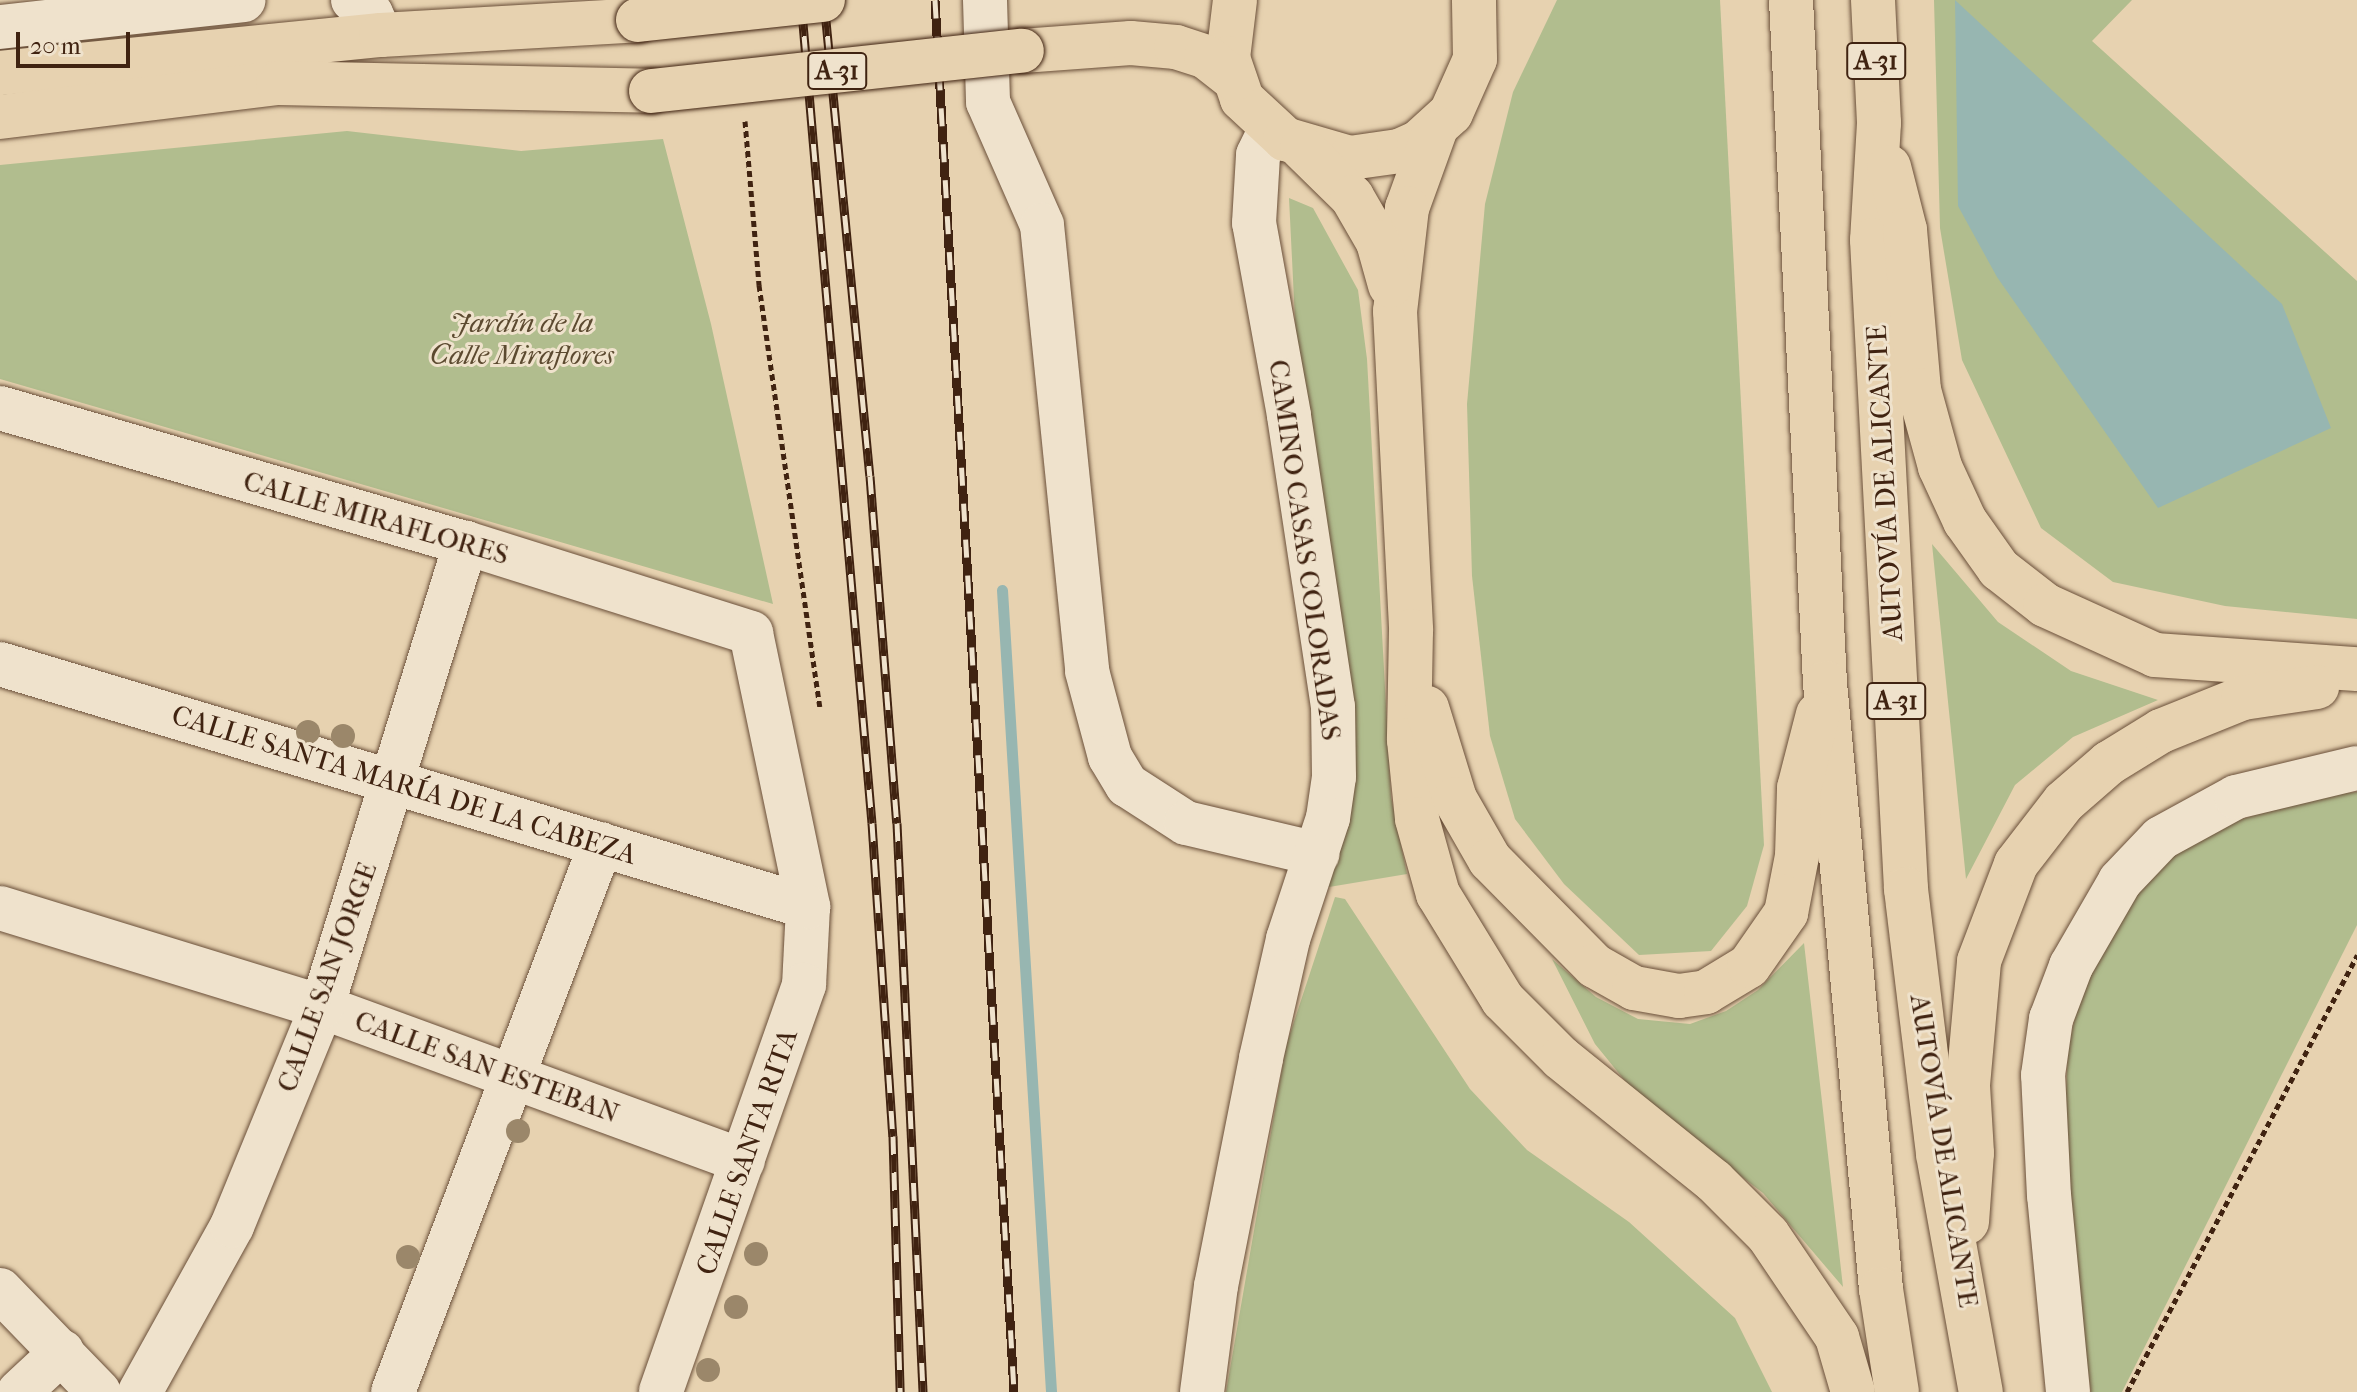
<!DOCTYPE html>
<meta charset="utf-8">
<style>
body{margin:0}
#map{position:relative;width:2357px;height:1392px;overflow:hidden;background:#e7d2b0;font-family:"IM FELL French Canon",serif}
div>[style]{position:absolute}
.green>*{inset:0;background:#b1bd8e}
.water>*{inset:0;background:#97b6b1}
.stream>*{height:11px;margin:-5.5px;padding:0 5.5px;transform-origin:5.5px;border-radius:5.5px;background:#97b6b1}
.path>*{height:5px;margin-top:-2.5px;transform-origin:0;background:repeating-linear-gradient(90deg,#402311 0 6px,transparent 0 10px)}
.roads{filter:drop-shadow(0 0 2px #6a4f39) drop-shadow(0 0 2px #6a4f39)}
.minor>*{height:44px;margin:-22px;padding:0 22px;transform-origin:22px;border-radius:22px;background:#efe2cc}
.major>*{height:44px;margin:-22px;padding:0 22px;transform-origin:22px;border-radius:22px;background:#e7d2b0}
.highway>*{height:44px;margin:-22px;padding:0 22px;transform-origin:22px;border-radius:22px;background:#e7d2b0}
.rail>*{height:9px;margin-top:-4.5px;transform-origin:0;background:repeating-linear-gradient(90deg,#efe2cc 0 18px,#402311 0 36px);box-sizing:border-box;border-block:2px solid #402311}
.bridges{filter:drop-shadow(0 0 2px #402311) drop-shadow(0 0 2px #402311)}
.highway-bridge>*{height:44px;margin:-22px;padding:0 22px;transform-origin:22px;border-radius:22px;background:#e7d2b0}
.trees>*{width:24px;height:24px;margin:-12px;border-radius:50%;background:#9b876a}
span{translate:-50% -50%;white-space:nowrap;text-align:center;line-height:1.15;-webkit-text-stroke:6px #efe2cc;paint-order:stroke}
.shield-label span{padding:2px 6px;background:#efe2cc;border:2px solid;border-radius:6px;-webkit-text-stroke-width:0}
.shield-label{font-size:26px;color:#402311;font-weight:700}
.park-label{font-size:28px;color:#5c4a30;font-style:italic}
.street-label{font-size:28px;color:#402311}
.scale{position:absolute;left:16px;top:32px;width:114px;height:36px;box-sizing:border-box;border:4px solid #402311;border-top:0;padding-left:10px;font-size:24px;line-height:28px;white-space:nowrap;color:#402311;-webkit-text-stroke:6px #efe2cc;paint-order:stroke}
</style>
<div id="map">
<div class="green">
<div style="clip-path:polygon(1557px 0,1720px 0,1764px 845px,1747px 906px,1711px 951px,1639px 955px,1564px 884px,1515px 819px,1490px 736px,1472px 576px,1467px 404px,1485px 204px,1513px 92px)"></div>
<div style="clip-path:polygon(1934px 0,2132px 0,2092px 41px,2357px 281px,2357px 619px,2225px 606px,2113px 582px,2041px 528px,1962px 360px,1940px 228px)"></div>
<div style="clip-path:polygon(347px 131px,521px 151px,663px 139px,711px 324px,773px 604px,0 379px,0 165px)"></div>
<div style="clip-path:polygon(1289px 198px,1313px 208px,1358px 290px,1367px 359px,1391px 797px,1407px 874px,1323px 888px)"></div>
<div style="clip-path:polygon(1932px 544px,1998px 622px,2071px 671px,2158px 700px,2073px 737px,2015px 785px,1966px 879px)"></div>
<div style="clip-path:polygon(2357px 792px,2357px 925px,2122px 1392px,2091px 1392px,2073px 1268px,2064px 1142px,2068px 1049px,2085px 972px,2161px 858px,2222px 825px,2323px 795px)"></div>
<div style="clip-path:polygon(1335px 897px,1345px 899px,1470px 1089px,1527px 1150px,1629px 1222px,1735px 1318px,1772px 1392px,1226px 1392px,1286px 1046px)"></div>
<div style="clip-path:polygon(1804px 943px,1843px 1287px,1763px 1193px,1639px 1098px,1595px 1044px,1552px 959px,1596px 997px,1638px 1019px,1690px 1024px,1726px 1011px,1758px 990px)"></div>
</div>
<div class="water">
<div style="clip-path:polygon(1955px 0,2282px 304px,2331px 428px,2158px 508px,1997px 277px,1958px 206px)"></div>
</div>
<div class="stream">
<div style="left:1002px;top:590px;width:803px;rotate:86.5deg"></div>
</div>
<div class="path">
<div style="left:745px;top:121px;width:165px;rotate:85.1deg"></div>
<div style="left:759px;top:285px;width:426px;rotate:81.8deg"></div>
<div style="left:2127px;top:1392px;width:494px;rotate:-62.2deg"></div>
</div>
<div class="roads">
<div class="minor">
<div style="left:353px;top:0;width:23px;rotate:38deg"></div>
<div style="left:371px;top:14px;width:23px;rotate:65deg"></div>
<div style="left:985px;top:0;width:102px;rotate:88.3deg"></div>
<div style="left:988px;top:102px;width:134px;rotate:66.3deg"></div>
<div style="left:1042px;top:225px;width:448px;rotate:84.2deg"></div>
<div style="left:1087px;top:671px;width:89px;rotate:75deg"></div>
<div style="left:1110px;top:757px;width:33px;rotate:59deg"></div>
<div style="left:1127px;top:785px;width:70px;rotate:32.8deg"></div>
<div style="left:1186px;top:823px;width:135px;rotate:13.3deg"></div>
<div style="left:0;top:27px;width:245px;rotate:-6.3deg"></div>
<div style="left:0;top:408px;width:485px;rotate:16.2deg"></div>
<div style="left:466px;top:543px;width:299px;rotate:17.5deg"></div>
<div style="left:751px;top:633px;width:280px;rotate:78.2deg"></div>
<div style="left:808px;top:907px;width:78px;rotate:92.9deg"></div>
<div style="left:804px;top:985px;width:431px;rotate:109.4deg"></div>
<div style="left:0;top:664px;width:844px;rotate:16.74deg"></div>
<div style="left:0;top:908px;width:337px;rotate:17.1deg"></div>
<div style="left:322px;top:1007px;width:448px;rotate:20.1deg"></div>
<div style="left:0;top:1290px;width:142px;rotate:45.9deg"></div>
<div style="left:19px;top:1392px;width:59px;rotate:-42.9deg"></div>
<div style="left:140px;top:1392px;width:190px;rotate:-61deg"></div>
<div style="left:232px;top:1226px;width:237px;rotate:-67.7deg"></div>
<div style="left:322px;top:1007px;width:486px;rotate:-72.8deg"></div>
<div style="left:393px;top:1392px;width:586px;rotate:-69.22deg"></div>
<div style="left:1202px;top:1392px;width:107px;rotate:-82.5deg"></div>
<div style="left:1216px;top:1286px;width:232px;rotate:-78.8deg"></div>
<div style="left:1261px;top:1058px;width:122px;rotate:-77.2deg"></div>
<div style="left:1288px;top:939px;width:127px;rotate:-71.7deg"></div>
<div style="left:1328px;top:818px;width:41px;rotate:-81.7deg"></div>
<div style="left:1334px;top:777px;width:70px;rotate:-90.8deg"></div>
<div style="left:1333px;top:707px;width:295px;rotate:-98.6deg"></div>
<div style="left:1289px;top:415px;width:195px;rotate:-100.3deg"></div>
<div style="left:1254px;top:223px;width:68px;rotate:-86.6deg"></div>
<div style="left:1258px;top:155px;width:28px;rotate:-64deg"></div>
<div style="left:2068px;top:1392px;width:197px;rotate:-95.5deg"></div>
<div style="left:2049px;top:1196px;width:121px;rotate:-92.8deg"></div>
<div style="left:2043px;top:1075px;width:57px;rotate:-81.9deg"></div>
<div style="left:2051px;top:1019px;width:57px;rotate:-69.3deg"></div>
<div style="left:2071px;top:966px;width:98px;rotate:-60deg"></div>
<div style="left:2120px;top:881px;width:59px;rotate:-46.4deg"></div>
<div style="left:2161px;top:838px;width:85px;rotate:-28.7deg"></div>
<div style="left:2236px;top:797px;width:124px;rotate:-13.5deg"></div>
</div>
<div class="major">
<div style="left:0;top:73px;width:383px;rotate:-5.7deg"></div>
<div style="left:381px;top:35px;width:257px;rotate:-3.3deg"></div>
<div style="left:0;top:117px;width:280px;rotate:-7deg"></div>
<div style="left:278px;top:83px;width:373px;rotate:1.2deg"></div>
</div>
<div class="highway">
<div style="left:1235px;top:0;width:58px;rotate:96.9deg"></div>
<div style="left:1228px;top:58px;width:43px;rotate:71.1deg"></div>
<div style="left:1242px;top:99px;width:59px;rotate:42.9deg"></div>
<div style="left:1285px;top:139px;width:68px;rotate:16.3deg"></div>
<div style="left:1350px;top:158px;width:49px;rotate:-8.1deg"></div>
<div style="left:1399px;top:151px;width:22px;rotate:-24deg"></div>
<div style="left:1419px;top:142px;width:43px;rotate:-42.2deg"></div>
<div style="left:1451px;top:113px;width:59px;rotate:-66deg"></div>
<div style="left:1475px;top:59px;width:59px;rotate:-91deg"></div>
<div style="left:1791px;top:0;width:684px;rotate:87.15deg"></div>
<div style="left:1825px;top:683px;width:609px;rotate:84.72deg"></div>
<div style="left:1881px;top:1289px;width:104px;rotate:81.2deg"></div>
<div style="left:1873px;top:0;width:123px;rotate:87.2deg"></div>
<div style="left:1879px;top:123px;width:117px;rotate:93.4deg"></div>
<div style="left:1872px;top:240px;width:650px;rotate:87deg"></div>
<div style="left:1906px;top:889px;width:267px;rotate:83.1deg"></div>
<div style="left:1938px;top:1154px;width:242px;rotate:79.8deg"></div>
<div style="left:1022px;top:51px;width:109px;rotate:-4.2deg"></div>
<div style="left:1131px;top:43px;width:45px;rotate:5.1deg"></div>
<div style="left:1176px;top:47px;width:32px;rotate:18deg"></div>
<div style="left:1206px;top:57px;width:36px;rotate:38deg"></div>
<div style="left:1436px;top:128px;width:85px;rotate:109.9deg"></div>
<div style="left:1407px;top:208px;width:104px;rotate:96.6deg"></div>
<div style="left:1395px;top:311px;width:320px;rotate:87.1deg"></div>
<div style="left:1411px;top:631px;width:109px;rotate:91.1deg"></div>
<div style="left:1409px;top:740px;width:79px;rotate:84.2deg"></div>
<div style="left:1417px;top:819px;width:78px;rotate:74.4deg"></div>
<div style="left:1438px;top:894px;width:124px;rotate:58.5deg"></div>
<div style="left:1503px;top:1000px;width:82px;rotate:45deg"></div>
<div style="left:1561px;top:1058px;width:196px;rotate:38.8deg"></div>
<div style="left:1714px;top:1181px;width:76px;rotate:45deg"></div>
<div style="left:1768px;top:1235px;width:123px;rotate:55.9deg"></div>
<div style="left:1837px;top:1337px;width:57px;rotate:73.8deg"></div>
<div style="left:1302px;top:148px;width:70px;rotate:44.4deg"></div>
<div style="left:1352px;top:197px;width:52px;rotate:60deg"></div>
<div style="left:1378px;top:242px;width:45px;rotate:74.4deg"></div>
<div style="left:1889px;top:167px;width:65px;rotate:75.7deg"></div>
<div style="left:1905px;top:230px;width:161px;rotate:85deg"></div>
<div style="left:1919px;top:390px;width:80px;rotate:74.7deg"></div>
<div style="left:1940px;top:467px;width:60px;rotate:65.2deg"></div>
<div style="left:1965px;top:521px;width:59px;rotate:54.7deg"></div>
<div style="left:1999px;top:569px;width:58px;rotate:38deg"></div>
<div style="left:2045px;top:605px;width:121px;rotate:24.4deg"></div>
<div style="left:2155px;top:655px;width:202px;rotate:4deg"></div>
<div style="left:1427px;top:708px;width:95px;rotate:72.9deg"></div>
<div style="left:1455px;top:799px;width:70px;rotate:60.2deg"></div>
<div style="left:1490px;top:860px;width:149px;rotate:45.3deg"></div>
<div style="left:1595px;top:966px;width:45px;rotate:29.4deg"></div>
<div style="left:1634px;top:988px;width:46px;rotate:10.1deg"></div>
<div style="left:1679px;top:996px;width:27px;rotate:-8deg"></div>
<div style="left:1706px;top:992px;width:50px;rotate:-31.2deg"></div>
<div style="left:1749px;top:966px;width:65px;rotate:-55.1deg"></div>
<div style="left:1786px;top:913px;width:58px;rotate:-79.1deg"></div>
<div style="left:1797px;top:856px;width:68px;rotate:-88.3deg"></div>
<div style="left:1799px;top:788px;width:76px;rotate:-75.6deg"></div>
<div style="left:1967px;top:1222px;width:69px;rotate:-85.9deg"></div>
<div style="left:1972px;top:1153px;width:68px;rotate:-93.4deg"></div>
<div style="left:1968px;top:1085px;width:124px;rotate:-84.9deg"></div>
<div style="left:1979px;top:961px;width:104px;rotate:-69.1deg"></div>
<div style="left:2016px;top:864px;width:78px;rotate:-52.3deg"></div>
<div style="left:2064px;top:802px;width:60px;rotate:-40.9deg"></div>
<div style="left:2109px;top:763px;width:61px;rotate:-31.6deg"></div>
<div style="left:2161px;top:731px;width:88px;rotate:-21.9deg"></div>
<div style="left:2243px;top:698px;width:75px;rotate:-8.5deg"></div>
</div>
</div>
<div class="rail">
<div style="left:801px;top:0;width:826px;rotate:85.07deg"></div>
<div style="left:872px;top:823px;width:314px;rotate:86.2deg"></div>
<div style="left:893px;top:1136px;width:256px;rotate:88.4deg"></div>
<div style="left:824px;top:0;width:478px;rotate:84.5deg"></div>
<div style="left:870px;top:476px;width:348px;rotate:85.6deg"></div>
<div style="left:897px;top:823px;width:570px;rotate:87.38deg"></div>
<div style="left:935px;top:0;width:1394px;rotate:86.75deg"></div>
</div>
<div class="bridges">
<div class="highway-bridge">
<div style="left:638px;top:20px;width:186px;rotate:-6.2deg"></div>
<div style="left:651px;top:91px;width:373px;rotate:-6.2deg"></div>
</div>
</div>
<div class="trees">
<div style="left:308px;top:732px"></div>
<div style="left:343px;top:736px"></div>
<div style="left:518px;top:1131px"></div>
<div style="left:756px;top:1254px"></div>
<div style="left:408px;top:1257px"></div>
<div style="left:736px;top:1307px"></div>
<div style="left:708px;top:1370px"></div>
</div>
<div class="shield-label">
<span style="left:1876px;top:61px">A-31</span>
<span style="left:837px;top:71px">A-31</span>
<span style="left:1896px;top:701px">A-31</span>
</div>
<div class="park-label">
<span style="left:522px;top:339px">Jardín de la<br>Calle Miraflores</span>
</div>
<div class="street-label">
<span style="left:1885px;top:483px;rotate:-93deg">AUTOVÍA DE ALICANTE</span>
<span style="left:376px;top:518px;rotate:16deg">CALLE MIRAFLORES</span>
<span style="left:1305px;top:550px;rotate:82deg">CAMINO CASAS COLORADAS</span>
<span style="left:404px;top:785px;rotate:17deg">CALLE SANTA MARÍA DE LA CABEZA</span>
<span style="left:327px;top:977px;rotate:-70deg">CALLE SAN JORGE</span>
<span style="left:487px;top:1067px;rotate:20deg">CALLE SAN ESTEBAN</span>
<span style="left:1944px;top:1151px;rotate:81deg">AUTOVÍA DE ALICANTE</span>
<span style="left:747px;top:1152px;rotate:-71deg">CALLE SANTA RITA</span>
</div>
<div class="scale">20 m</div>
</div>
